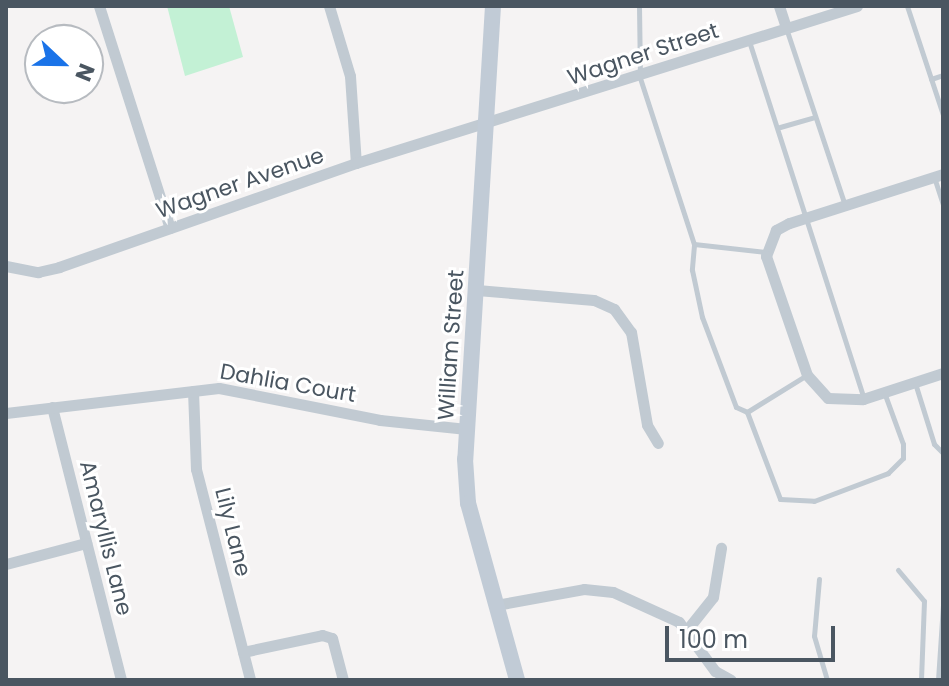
<!DOCTYPE html>
<style>
body{margin:0}
#map{position:relative;width:949px;height:686px;overflow:hidden;background:#f5f3f3;font-family:Poppins,sans-serif}
div>[style]{position:absolute}
.green>*{inset:0;background:#c3f1d5}
.service>*{height:5px;margin:-2.5px;padding:0 2.5px;transform-origin:2.5px;border-radius:2.5px;background:#c1cad2}
.minor>*{height:11px;margin:-5.5px;padding:0 5.5px;transform-origin:5.5px;border-radius:5.5px;background:#c1cad2}
.secondary>*{height:16px;margin:-8px;padding:0 8px;transform-origin:8px;border-radius:8px;background:#c1cbd6}
span{translate:-50% -50%;white-space:nowrap;text-align:center;line-height:1.15;-webkit-text-stroke:6px #fff;paint-order:stroke}
.street-label{font-size:22px;color:#4a5661}
.frame{position:absolute;inset:0;border:8px solid #4a5661;pointer-events:none}
.north{position:absolute;left:24px;top:24px;width:80px;height:80px;box-sizing:border-box;background:#fff;border:2px solid #b7bbc0;border-radius:50%;rotate:112deg;font-size:22px;font-weight:700;line-height:32px;text-align:center;color:#4a5661}
.north::after{content:'';display:block;margin:auto;width:28px;height:36px;background:#1a73e8;clip-path:polygon(50% 0,100% 100%,50% 72%,0 100%)}
.scale{position:absolute;left:665px;top:626px;width:170px;height:36px;box-sizing:border-box;border:4px solid #4a5661;border-top:0;padding-left:10px;font-size:24px;line-height:28px;white-space:nowrap;color:#4a5661;-webkit-text-stroke:6px #fff;paint-order:stroke}
</style>
<div id="map">
<div class="green">
<div style="clip-path:polygon(167px 6px,229px 6px,243px 57px,185px 76px)"></div>
</div>
<div class="service">
<div style="left:639px;top:6px;width:72px;rotate:89.2deg"></div>
<div style="left:640px;top:78px;width:175px;rotate:72deg"></div>
<div style="left:694px;top:244px;width:72px;rotate:6.3deg"></div>
<div style="left:907px;top:6px;width:115px;rotate:71.7deg"></div>
<div style="left:786px;top:28px;width:187px;rotate:71.6deg"></div>
<div style="left:749px;top:41px;width:374px;rotate:72.2deg"></div>
<div style="left:931px;top:79px;width:13px;rotate:-18deg"></div>
<div style="left:780px;top:127px;width:35px;rotate:-16deg"></div>
<div style="left:934px;top:177px;width:29px;rotate:72deg"></div>
<div style="left:694px;top:245px;width:25px;rotate:95deg"></div>
<div style="left:692px;top:270px;width:48px;rotate:78deg"></div>
<div style="left:702px;top:317px;width:96px;rotate:69.3deg"></div>
<div style="left:736px;top:407px;width:12px;rotate:24deg"></div>
<div style="left:747px;top:412px;width:70px;rotate:-31.7deg"></div>
<div style="left:915px;top:383px;width:64px;rotate:72.7deg"></div>
<div style="left:934px;top:444px;width:13px;rotate:45deg"></div>
<div style="left:747px;top:412px;width:93px;rotate:69.2deg"></div>
<div style="left:780px;top:499px;width:34px;rotate:3deg"></div>
<div style="left:814px;top:501px;width:79px;rotate:-20.7deg"></div>
<div style="left:888px;top:473px;width:21px;rotate:-45deg"></div>
<div style="left:903px;top:458px;width:14px;rotate:-90deg"></div>
<div style="left:903px;top:444px;width:55px;rotate:-110.1deg"></div>
<div style="left:898px;top:570px;width:40px;rotate:50deg"></div>
<div style="left:924px;top:601px;width:79px;rotate:92.2deg"></div>
<div style="left:819px;top:579px;width:57px;rotate:95deg"></div>
<div style="left:814px;top:636px;width:46px;rotate:73.5deg"></div>
<div style="left:938px;top:680px;width:76px;rotate:-86.2deg"></div>
</div>
<div class="minor">
<div style="left:99px;top:6px;width:233px;rotate:72.3deg"></div>
<div style="left:329px;top:6px;width:73px;rotate:73.3deg"></div>
<div style="left:350px;top:76px;width:87px;rotate:86.1deg"></div>
<div style="left:779px;top:6px;width:22px;rotate:72deg"></div>
<div style="left:943px;top:174px;width:162px;rotate:162.3deg"></div>
<div style="left:789px;top:223px;width:15px;rotate:152deg"></div>
<div style="left:776px;top:230px;width:28px;rotate:111deg"></div>
<div style="left:766px;top:256px;width:126px;rotate:71deg"></div>
<div style="left:807px;top:375px;width:31px;rotate:48deg"></div>
<div style="left:828px;top:398px;width:35px;rotate:2deg"></div>
<div style="left:863px;top:399px;width:84px;rotate:-18deg"></div>
<div style="left:6px;top:266px;width:33px;rotate:11deg"></div>
<div style="left:38px;top:272px;width:22px;rotate:-13deg"></div>
<div style="left:59px;top:267px;width:315px;rotate:-19.3deg"></div>
<div style="left:356px;top:163px;width:525px;rotate:-17.4deg"></div>
<div style="left:477px;top:290px;width:117px;rotate:4.9deg"></div>
<div style="left:594px;top:300px;width:22px;rotate:24deg"></div>
<div style="left:614px;top:309px;width:29px;rotate:54deg"></div>
<div style="left:631px;top:332px;width:94px;rotate:80.2deg"></div>
<div style="left:647px;top:425px;width:21px;rotate:59deg"></div>
<div style="left:193px;top:391px;width:78px;rotate:87.8deg"></div>
<div style="left:196px;top:469px;width:218px;rotate:75.6deg"></div>
<div style="left:52px;top:407px;width:282px;rotate:75.8deg"></div>
<div style="left:6px;top:413px;width:214px;rotate:-6.7deg"></div>
<div style="left:219px;top:388px;width:164px;rotate:11.2deg"></div>
<div style="left:380px;top:420px;width:87px;rotate:5.9deg"></div>
<div style="left:6px;top:564px;width:83px;rotate:-14.7deg"></div>
<div style="left:496px;top:605px;width:89px;rotate:-10.3deg"></div>
<div style="left:584px;top:589px;width:29px;rotate:6deg"></div>
<div style="left:613px;top:592px;width:72px;rotate:24.4deg"></div>
<div style="left:679px;top:622px;width:61px;rotate:53.7deg"></div>
<div style="left:715px;top:671px;width:18px;rotate:29deg"></div>
<div style="left:686px;top:631px;width:43px;rotate:-51.5deg"></div>
<div style="left:713px;top:597px;width:50px;rotate:-80.7deg"></div>
<div style="left:243px;top:652px;width:81px;rotate:-12.1deg"></div>
<div style="left:322px;top:635px;width:10px;rotate:17deg"></div>
<div style="left:332px;top:638px;width:43px;rotate:75.3deg"></div>
</div>
<div class="secondary">
<div style="left:493px;top:6px;width:454px;rotate:93.5deg"></div>
<div style="left:465px;top:459px;width:44px;rotate:86.1deg"></div>
<div style="left:468px;top:503px;width:184px;rotate:74.5deg"></div>
</div>
<div class="street-label">
<span style="left:643px;top:54px;rotate:-18deg">Wagner Street</span>
<span style="left:240px;top:183px;rotate:-19deg">Wagner Avenue</span>
<span style="left:451px;top:345px;rotate:-86deg">William Street</span>
<span style="left:288px;top:383px;rotate:10deg">Dahlia Court</span>
<span style="left:233px;top:532px;rotate:76deg">Lily Lane</span>
<span style="left:106px;top:538px;rotate:76deg">Amaryllis Lane</span>
</div>
<div class="frame"></div>
<div class="north">N</div>
<div class="scale">100 m</div>
</div>
